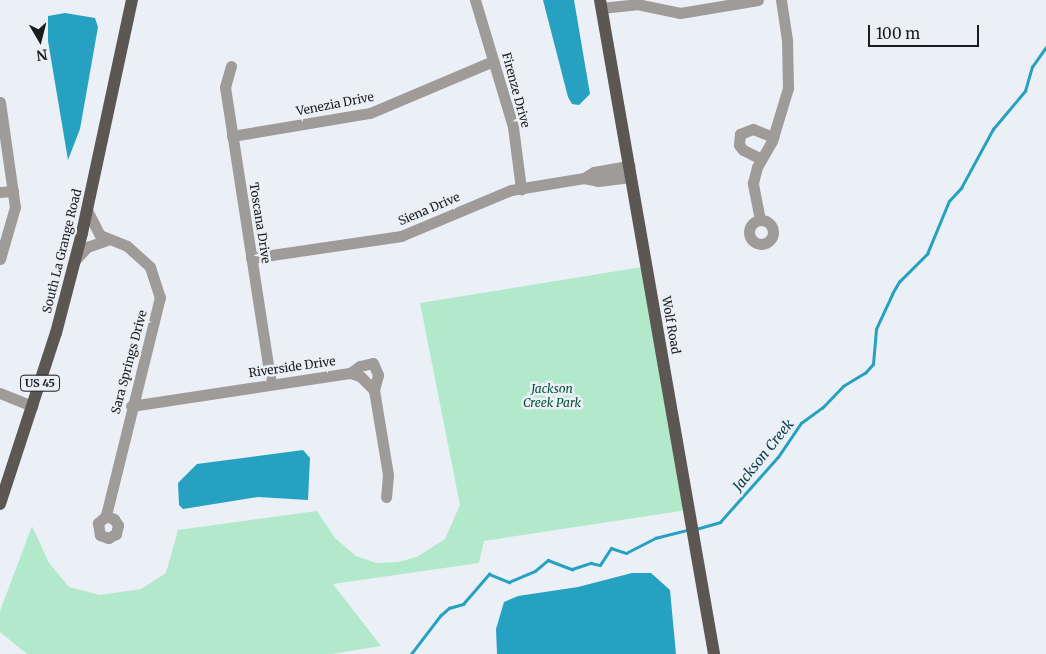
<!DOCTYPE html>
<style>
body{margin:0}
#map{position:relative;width:1046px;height:654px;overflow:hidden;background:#ebeff6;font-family:Merriweather,serif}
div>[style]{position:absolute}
.green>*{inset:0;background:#b2e9cb}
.water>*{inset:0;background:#27a1c2}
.stream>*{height:2.5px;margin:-1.25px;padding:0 1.25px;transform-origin:1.25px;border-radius:1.25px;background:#27a1c2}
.minor>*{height:11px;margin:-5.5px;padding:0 5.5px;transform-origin:5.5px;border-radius:5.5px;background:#9e9b99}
.minor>.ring{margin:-5.5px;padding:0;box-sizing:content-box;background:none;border:11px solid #9e9b99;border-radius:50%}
.major>*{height:12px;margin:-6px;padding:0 6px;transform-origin:6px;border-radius:6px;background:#5d5754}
span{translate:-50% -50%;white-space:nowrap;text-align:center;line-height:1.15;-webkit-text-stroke:5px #ebeff6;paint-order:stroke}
.shield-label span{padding:1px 4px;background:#ebeff6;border:1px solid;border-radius:4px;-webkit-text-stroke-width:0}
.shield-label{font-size:11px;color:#191b1d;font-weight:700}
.street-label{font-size:12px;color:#191b1d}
.park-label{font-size:12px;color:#035235;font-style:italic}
.water-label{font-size:14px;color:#063c49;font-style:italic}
.north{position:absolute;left:15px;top:15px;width:50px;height:50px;-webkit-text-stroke:4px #ebeff6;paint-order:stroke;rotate:172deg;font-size:14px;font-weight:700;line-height:20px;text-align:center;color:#191b1d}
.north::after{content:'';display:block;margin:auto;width:18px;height:22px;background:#191b1d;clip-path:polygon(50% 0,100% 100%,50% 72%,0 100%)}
.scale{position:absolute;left:868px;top:25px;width:111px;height:22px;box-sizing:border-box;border:2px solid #191b1d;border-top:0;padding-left:6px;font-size:15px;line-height:18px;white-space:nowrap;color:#191b1d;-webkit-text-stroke:4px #ebeff6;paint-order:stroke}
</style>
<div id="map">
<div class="green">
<div style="clip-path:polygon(642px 267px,687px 510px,484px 541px,479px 563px,333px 584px,381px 646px,331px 654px,27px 654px,0 632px,0 611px,32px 526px,49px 563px,69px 587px,100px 595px,141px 589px,166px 573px,178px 530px,317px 511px,335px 538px,356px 556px,376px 563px,398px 562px,417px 557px,445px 539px,460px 505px,420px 303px)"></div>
</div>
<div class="water">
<div style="clip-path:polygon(543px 0,574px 0,590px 94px,579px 105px,572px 104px,568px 97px)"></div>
<div style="clip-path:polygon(65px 13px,95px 18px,98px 27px,80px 129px,68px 160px,48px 41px,48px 16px)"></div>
<div style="clip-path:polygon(303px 450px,310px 458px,308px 500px,258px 497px,183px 509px,179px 505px,178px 483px,197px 464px)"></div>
<div style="clip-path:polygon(632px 573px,651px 573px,670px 590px,676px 654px,497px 654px,496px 629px,504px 602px,518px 596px,578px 587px)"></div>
</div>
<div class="stream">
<div style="left:696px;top:529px;width:25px;rotate:-16deg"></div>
<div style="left:720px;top:522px;width:87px;rotate:-48.3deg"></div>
<div style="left:778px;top:457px;width:41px;rotate:-55.9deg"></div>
<div style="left:801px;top:423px;width:26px;rotate:-36deg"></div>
<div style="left:822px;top:408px;width:30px;rotate:-46deg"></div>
<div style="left:843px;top:386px;width:26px;rotate:-31deg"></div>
<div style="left:865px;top:373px;width:12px;rotate:-48deg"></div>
<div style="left:873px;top:364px;width:35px;rotate:-85deg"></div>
<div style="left:876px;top:329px;width:38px;rotate:-65deg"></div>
<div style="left:892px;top:294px;width:14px;rotate:-60deg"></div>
<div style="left:899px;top:282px;width:40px;rotate:-45deg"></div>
<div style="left:927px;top:254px;width:57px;rotate:-67.5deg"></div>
<div style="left:949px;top:201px;width:18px;rotate:-47deg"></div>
<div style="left:961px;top:188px;width:67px;rotate:-61.5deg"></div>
<div style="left:993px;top:129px;width:50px;rotate:-49.9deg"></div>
<div style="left:1025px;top:91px;width:25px;rotate:-74deg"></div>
<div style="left:1032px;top:67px;width:24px;rotate:-55deg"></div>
<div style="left:411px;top:654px;width:48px;rotate:-52.7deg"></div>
<div style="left:440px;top:616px;width:12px;rotate:-42deg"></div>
<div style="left:449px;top:608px;width:15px;rotate:-16deg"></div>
<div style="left:463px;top:604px;width:40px;rotate:-49deg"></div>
<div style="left:489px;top:574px;width:22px;rotate:22deg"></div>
<div style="left:509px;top:582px;width:28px;rotate:-23deg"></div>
<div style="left:535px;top:571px;width:17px;rotate:-40deg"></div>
<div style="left:548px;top:560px;width:26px;rotate:21deg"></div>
<div style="left:572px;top:569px;width:20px;rotate:-18deg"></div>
<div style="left:591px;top:563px;width:9px;rotate:13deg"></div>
<div style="left:600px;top:565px;width:20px;rotate:-57deg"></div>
<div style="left:611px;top:548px;width:16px;rotate:18deg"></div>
<div style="left:626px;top:553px;width:33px;rotate:-27deg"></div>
<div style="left:655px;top:538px;width:34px;rotate:-14deg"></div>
</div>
<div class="minor">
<div style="left:475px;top:0;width:133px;rotate:73.3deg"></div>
<div style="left:513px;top:127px;width:63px;rotate:82.6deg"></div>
<div style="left:601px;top:8px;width:36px;rotate:-6deg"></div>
<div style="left:637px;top:4px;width:44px;rotate:11.8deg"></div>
<div style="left:680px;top:13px;width:79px;rotate:-9.5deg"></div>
<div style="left:231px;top:66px;width:22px;rotate:106deg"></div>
<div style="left:225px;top:87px;width:301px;rotate:81.2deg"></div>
<div style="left:0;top:102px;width:106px;rotate:81.9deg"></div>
<div style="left:15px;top:207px;width:54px;rotate:106.1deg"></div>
<div style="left:232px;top:136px;width:140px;rotate:-9.5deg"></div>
<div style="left:370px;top:113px;width:134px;rotate:-22.9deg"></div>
<div style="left:761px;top:159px;width:20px;rotate:-153deg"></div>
<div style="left:743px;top:150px;width:6px;rotate:-129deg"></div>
<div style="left:739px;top:145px;width:11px;rotate:-85deg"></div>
<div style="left:740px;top:134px;width:14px;rotate:-21deg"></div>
<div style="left:753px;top:129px;width:22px;rotate:22deg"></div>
<div style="left:584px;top:178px;width:14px;rotate:12deg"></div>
<div style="left:598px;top:181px;width:33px;rotate:-7deg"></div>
<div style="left:0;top:192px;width:13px;rotate:-4deg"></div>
<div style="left:87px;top:210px;width:28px;rotate:63deg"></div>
<div style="left:100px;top:235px;width:29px;rotate:22deg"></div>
<div style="left:127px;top:246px;width:31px;rotate:42deg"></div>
<div style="left:150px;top:267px;width:32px;rotate:72deg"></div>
<div style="left:160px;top:297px;width:226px;rotate:103.9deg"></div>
<div style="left:106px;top:516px;width:11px;rotate:139deg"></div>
<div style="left:98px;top:523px;width:12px;rotate:81deg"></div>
<div style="left:100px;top:535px;width:9px;rotate:21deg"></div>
<div style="left:108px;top:538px;width:9px;rotate:-27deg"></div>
<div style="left:116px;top:534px;width:9px;rotate:-77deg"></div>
<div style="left:118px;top:525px;width:7px;rotate:-124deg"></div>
<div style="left:114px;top:519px;width:9px;rotate:-159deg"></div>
<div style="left:760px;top:220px;width:38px;rotate:-101deg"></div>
<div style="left:753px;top:183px;width:16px;rotate:-76deg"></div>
<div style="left:757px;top:167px;width:30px;rotate:-60deg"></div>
<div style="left:772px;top:141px;width:55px;rotate:-73.2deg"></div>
<div style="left:788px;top:88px;width:48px;rotate:-91.2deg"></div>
<div style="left:787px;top:40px;width:40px;rotate:-98.5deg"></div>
<div class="ring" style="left:749px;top:220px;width:13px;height:13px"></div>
<div style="left:251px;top:258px;width:152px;rotate:-8.3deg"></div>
<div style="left:401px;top:236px;width:119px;rotate:-22.7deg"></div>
<div style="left:511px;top:190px;width:74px;rotate:-9.3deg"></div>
<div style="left:584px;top:178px;width:12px;rotate:-31deg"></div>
<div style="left:594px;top:172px;width:36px;rotate:-10deg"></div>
<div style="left:75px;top:260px;width:18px;rotate:-47deg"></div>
<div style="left:87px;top:247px;width:21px;rotate:-19deg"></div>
<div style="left:350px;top:373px;width:12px;rotate:-35deg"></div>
<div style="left:360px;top:366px;width:13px;rotate:-13deg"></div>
<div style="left:373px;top:363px;width:13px;rotate:67deg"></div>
<div style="left:378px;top:375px;width:16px;rotate:105deg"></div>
<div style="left:0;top:393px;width:35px;rotate:22deg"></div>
<div style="left:131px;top:406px;width:221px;rotate:-8.6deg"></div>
<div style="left:350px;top:373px;width:10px;rotate:17deg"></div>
<div style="left:360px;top:376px;width:20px;rotate:45deg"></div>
<div style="left:374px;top:390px;width:86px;rotate:80.6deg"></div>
<div style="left:388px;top:475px;width:22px;rotate:95deg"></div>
</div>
<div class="major">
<div style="left:600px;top:0;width:664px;rotate:80.11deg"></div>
<div style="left:0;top:504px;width:180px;rotate:-71.9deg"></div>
<div style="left:56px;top:333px;width:103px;rotate:-75.4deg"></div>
<div style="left:82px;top:233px;width:238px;rotate:-77.9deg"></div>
</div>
<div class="shield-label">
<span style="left:40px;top:383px">US 45</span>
</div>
<div class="street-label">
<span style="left:516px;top:90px;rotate:75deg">Firenze Drive</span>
<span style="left:335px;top:104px;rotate:-11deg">Venezia Drive</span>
<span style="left:429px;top:209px;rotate:-23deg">Siena Drive</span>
<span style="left:260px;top:223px;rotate:81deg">Toscana Drive</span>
<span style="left:62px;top:251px;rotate:-76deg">South La Grange Road</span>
<span style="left:671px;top:325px;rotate:80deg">Wolf Road</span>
<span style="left:129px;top:362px;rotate:-75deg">Sara Springs Drive</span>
<span style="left:292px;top:367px;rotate:-8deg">Riverside Drive</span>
</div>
<div class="park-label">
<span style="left:552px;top:396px">Jackson<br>Creek Park</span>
</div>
<div class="water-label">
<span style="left:763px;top:455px;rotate:-51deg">Jackson Creek</span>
</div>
<div class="north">N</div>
<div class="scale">100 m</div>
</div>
